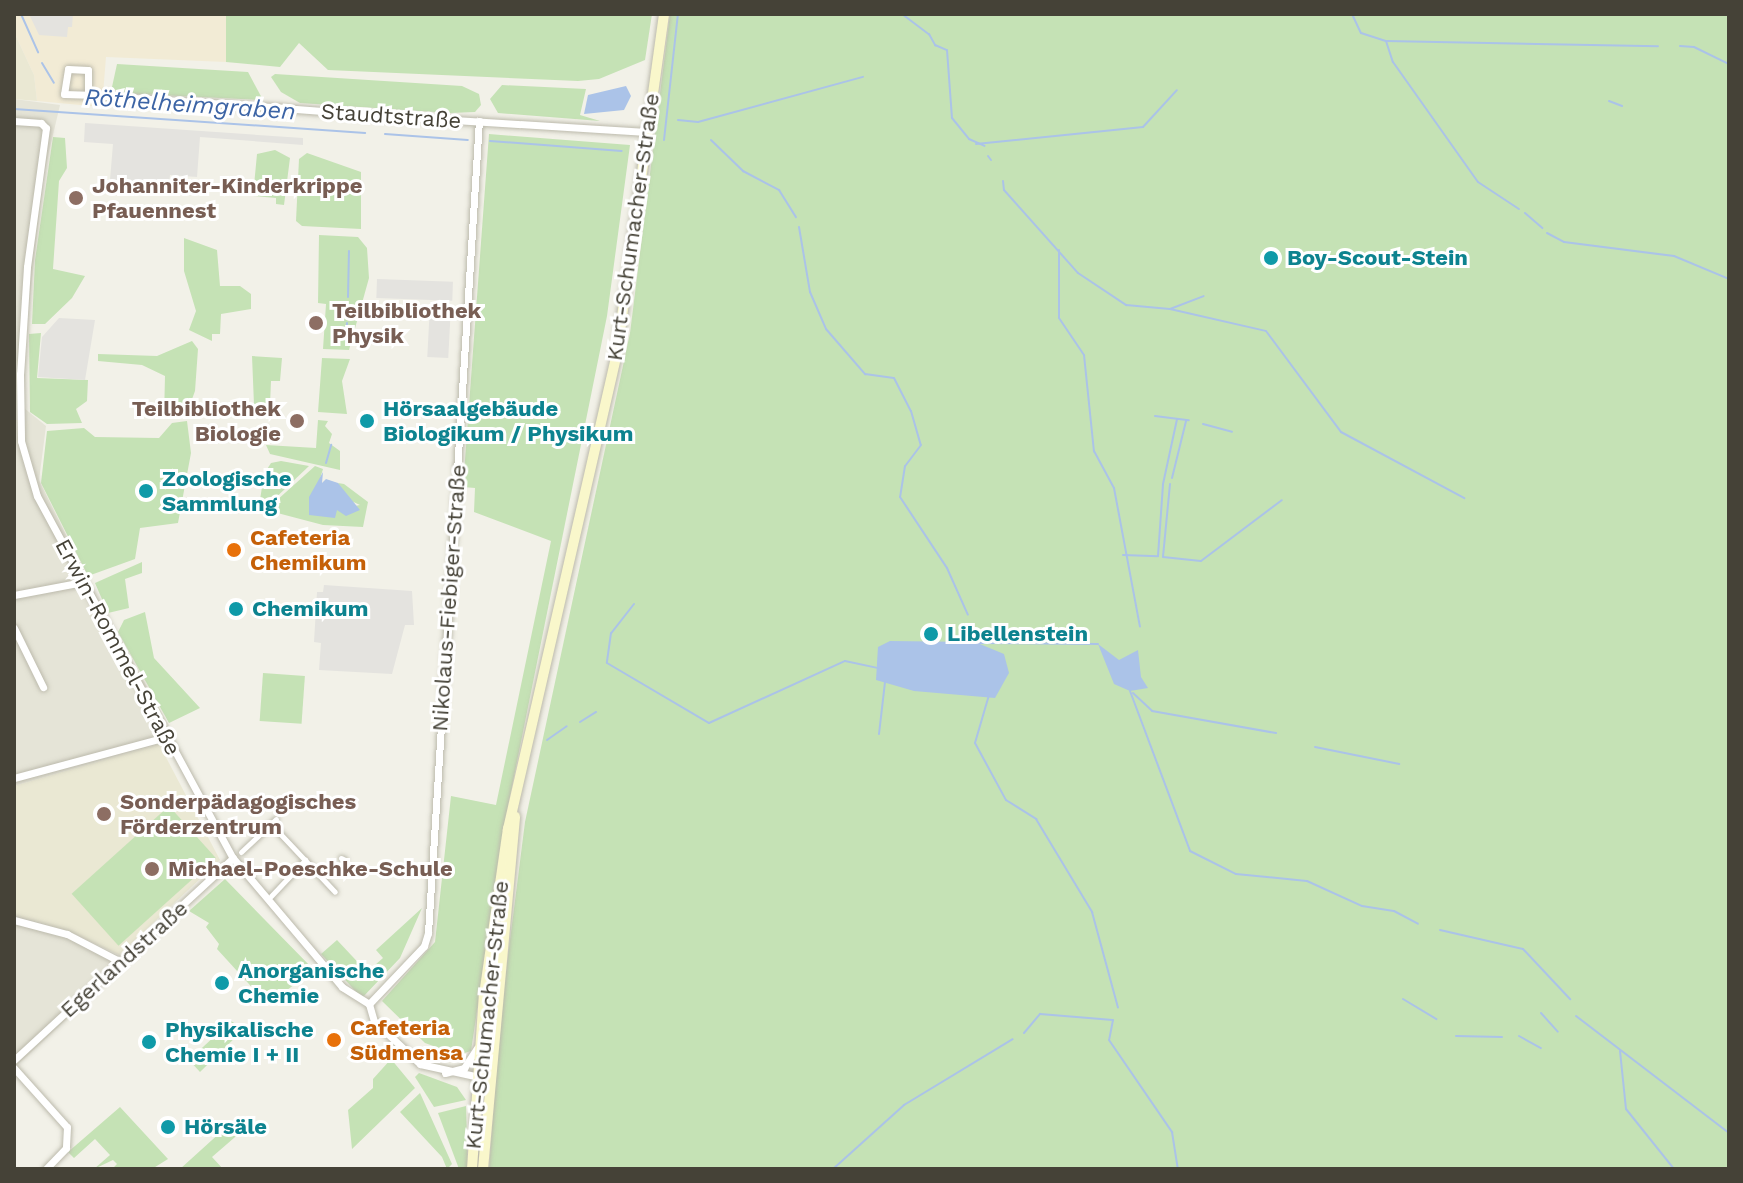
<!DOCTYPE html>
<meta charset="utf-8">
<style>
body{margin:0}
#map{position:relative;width:1743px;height:1183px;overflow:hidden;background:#f2f1e8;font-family:"Work Sans",sans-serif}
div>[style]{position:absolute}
.residential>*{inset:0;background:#e5e4d7}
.commercial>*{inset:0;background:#f2ebd5}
.education>*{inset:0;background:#eae8d3}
.green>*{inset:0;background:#c5e2b5;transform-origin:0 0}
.parking>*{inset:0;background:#e4e3df;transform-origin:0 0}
.water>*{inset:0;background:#abc3e8}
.stream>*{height:2px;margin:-1px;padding:0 1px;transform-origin:1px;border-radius:1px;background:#abc3e8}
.roads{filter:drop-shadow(0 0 2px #bcbaac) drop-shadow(0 0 2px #bcbaac)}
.pedestrian>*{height:5px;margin:-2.5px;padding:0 2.5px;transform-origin:2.5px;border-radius:2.5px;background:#fff}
.minor>*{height:7px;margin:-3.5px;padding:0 3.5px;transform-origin:3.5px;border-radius:3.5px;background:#fff}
.secondary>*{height:10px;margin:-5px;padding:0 5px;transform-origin:5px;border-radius:5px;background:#f9f7cb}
.dots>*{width:22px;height:22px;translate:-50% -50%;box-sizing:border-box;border:4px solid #fff;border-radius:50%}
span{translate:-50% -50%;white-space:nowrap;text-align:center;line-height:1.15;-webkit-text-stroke:6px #fff;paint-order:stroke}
.street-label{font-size:22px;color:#454237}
.education-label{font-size:22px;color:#785e54;font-weight:700}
.left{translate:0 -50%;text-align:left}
.right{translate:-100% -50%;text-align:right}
.culture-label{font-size:22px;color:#0d838f;font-weight:700}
.food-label{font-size:22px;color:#c56008;font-weight:700}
.water-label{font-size:24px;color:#3c64a5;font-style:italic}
.frame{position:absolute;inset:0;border:16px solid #454237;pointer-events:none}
</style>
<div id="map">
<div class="residential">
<div style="clip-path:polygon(14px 99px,60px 105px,44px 173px,26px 333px,24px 408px,46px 426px,39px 480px,107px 618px,169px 725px,159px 744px,14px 786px)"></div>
<div style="clip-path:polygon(14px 915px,68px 931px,127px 963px,14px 1068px)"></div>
</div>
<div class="commercial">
<div style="clip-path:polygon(14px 14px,226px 14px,226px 62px,106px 57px,102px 107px,37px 101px,34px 75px,14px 32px)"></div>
</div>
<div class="education">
<div style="clip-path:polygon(14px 32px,34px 75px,37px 101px,14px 99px)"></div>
<div style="clip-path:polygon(159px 744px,220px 860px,119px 955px,68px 931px,14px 915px,14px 786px)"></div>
</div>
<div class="green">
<div style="clip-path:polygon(226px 14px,652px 14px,645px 60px,599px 79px,578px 81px,328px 70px,299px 43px,280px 67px,226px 62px)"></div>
<div style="clip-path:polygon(670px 14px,1729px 14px,1729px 1169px,489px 1169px,500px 1019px,525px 822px,630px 333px)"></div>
<div style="clip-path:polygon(117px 64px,248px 72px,263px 100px,119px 93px,112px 87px)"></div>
<div style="clip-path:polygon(275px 74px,462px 86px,479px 94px,481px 105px,475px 112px,450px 113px,300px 103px,281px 92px,271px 77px)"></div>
<div style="clip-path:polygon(502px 85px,586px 89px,580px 115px,600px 121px,498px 113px,490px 99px)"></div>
<div style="clip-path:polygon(489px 134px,630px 145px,607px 316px,506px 816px,471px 1051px,458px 1055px,425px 1043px,382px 1001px,435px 942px,451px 796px,496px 805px,551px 541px,474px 512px,475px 488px,463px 487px)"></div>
<div style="clip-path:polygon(53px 137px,65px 138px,67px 168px,59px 181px,53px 269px,85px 276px,72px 298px,45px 324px,32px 324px,35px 260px)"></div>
<div style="clip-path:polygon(275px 150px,290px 158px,284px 205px,276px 204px,276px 198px,253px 196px,257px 154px)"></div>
<div style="clip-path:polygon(307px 153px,361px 172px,361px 229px,302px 226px,296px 221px,299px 159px)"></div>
<div style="clip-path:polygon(319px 235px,358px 237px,367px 248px,369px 278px,349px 350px,323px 349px,326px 304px,318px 303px)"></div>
<div style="clip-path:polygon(184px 238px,217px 250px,220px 286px,240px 286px,251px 294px,251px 309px,221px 314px,220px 334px,212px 334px,212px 341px,189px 330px,196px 311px,184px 271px)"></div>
<div style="clip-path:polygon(41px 333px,37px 378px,88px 380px,87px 401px,76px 409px,82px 423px,47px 424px,30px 412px,29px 334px)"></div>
<div style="clip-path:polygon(192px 341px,198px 349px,195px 391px,188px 410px,173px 417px,164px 417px,165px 376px,142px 365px,98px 361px,98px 354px,157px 356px)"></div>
<div style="clip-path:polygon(252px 356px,282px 358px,280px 381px,271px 381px,270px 405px,254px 405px)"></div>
<div style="clip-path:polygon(322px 358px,350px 359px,342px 381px,347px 414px,318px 412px)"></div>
<div style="clip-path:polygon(318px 420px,328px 421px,325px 426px,332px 434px,329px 443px,340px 451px,340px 470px,270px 454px,266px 445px,316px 448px)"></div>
<div style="clip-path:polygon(187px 421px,191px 453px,178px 523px,140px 528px,135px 559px,88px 576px,41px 483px,47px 431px,84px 428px,95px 437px,159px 438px,172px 423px)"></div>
<div style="clip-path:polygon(281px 461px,309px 466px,267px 506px,260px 500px,264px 474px,271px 463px)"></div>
<div style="clip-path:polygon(315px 466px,323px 469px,309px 515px,360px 505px,347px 499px,338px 483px,344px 484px,368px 502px,363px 527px,323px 525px,266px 510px)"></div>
<div style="clip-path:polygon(142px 562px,142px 573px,125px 579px,129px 608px,108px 613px,95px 583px)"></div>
<div style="clip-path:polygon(145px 612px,154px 658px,200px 708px,169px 723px,118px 632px,124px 620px)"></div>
<div style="left:263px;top:673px;width:42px;height:48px;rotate:4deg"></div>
<div style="left:169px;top:806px;width:70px;height:131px;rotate:48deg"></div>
<div style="clip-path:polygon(225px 879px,314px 970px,279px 996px,272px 989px,259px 995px,217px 949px,219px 944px,206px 927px,209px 923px,189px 911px)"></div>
<div style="clip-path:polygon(422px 908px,400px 958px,362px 998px,321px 954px,337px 940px,367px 972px,383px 958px,376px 950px)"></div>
<div style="clip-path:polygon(231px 1021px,244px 1029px,200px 1072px,189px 1060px)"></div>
<div style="clip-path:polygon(391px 1059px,415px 1088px,352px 1149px,348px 1110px,373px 1088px,373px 1079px)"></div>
<div style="clip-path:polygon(419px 1073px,457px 1087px,466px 1100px,434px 1107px,415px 1077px)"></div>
<div style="clip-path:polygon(420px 1093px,452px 1164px,447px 1169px,442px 1157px,400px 1112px)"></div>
<div style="clip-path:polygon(466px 1106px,468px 1169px,459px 1169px,438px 1113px)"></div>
<div style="clip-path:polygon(120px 1107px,168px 1159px,152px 1169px,112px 1169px,117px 1164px,113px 1160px,94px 1169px,110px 1155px,95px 1139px,74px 1158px,68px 1152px)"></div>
<div style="clip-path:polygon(233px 1121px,242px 1131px,212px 1157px,223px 1169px,180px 1169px)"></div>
</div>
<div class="parking">
<div style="clip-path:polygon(29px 14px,73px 14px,72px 27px,68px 27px,67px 37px,39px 35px)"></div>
<div style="clip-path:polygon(85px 123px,303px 138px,303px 145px,200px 137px,197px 177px,170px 175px,169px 184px,110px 180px,113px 144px,84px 142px)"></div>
<div style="left:377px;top:279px;width:76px;height:19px;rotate:2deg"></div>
<div style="left:430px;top:305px;width:21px;height:52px;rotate:3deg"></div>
<div style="clip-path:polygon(59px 318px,95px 320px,85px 380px,38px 377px,42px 337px)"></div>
<div style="clip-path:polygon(324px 585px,412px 591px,414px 625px,405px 625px,392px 674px,319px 670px,321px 643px,314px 642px,317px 592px,323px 592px)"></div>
</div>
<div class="water">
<div style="clip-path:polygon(626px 86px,631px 96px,624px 110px,584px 114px,588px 95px)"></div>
<div style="clip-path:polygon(323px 472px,322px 483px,326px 479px,338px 483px,360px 510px,346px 516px,337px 510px,335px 518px,309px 515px,309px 497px)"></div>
<div style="clip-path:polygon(890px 641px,975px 642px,1004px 654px,1009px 673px,995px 698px,914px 691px,876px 680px,878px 647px)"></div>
<div style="clip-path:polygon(1098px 644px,1119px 660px,1138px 650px,1141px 677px,1148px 688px,1130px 691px,1114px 684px)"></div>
</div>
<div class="stream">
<div style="left:21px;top:14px;width:42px;rotate:65.9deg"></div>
<div style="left:902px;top:14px;width:34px;rotate:37deg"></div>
<div style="left:929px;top:34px;width:13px;rotate:61deg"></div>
<div style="left:935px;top:45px;width:13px;rotate:23deg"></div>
<div style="left:947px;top:50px;width:68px;rotate:85.8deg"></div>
<div style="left:952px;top:118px;width:27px;rotate:51deg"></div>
<div style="left:969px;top:139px;width:17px;rotate:24deg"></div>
<div style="left:1352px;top:14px;width:21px;rotate:65deg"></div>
<div style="left:1361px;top:33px;width:26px;rotate:18deg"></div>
<div style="left:1386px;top:41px;width:22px;rotate:72deg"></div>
<div style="left:1393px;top:62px;width:147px;rotate:54.7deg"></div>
<div style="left:1478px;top:182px;width:49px;rotate:33.4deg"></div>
<div style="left:1386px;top:41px;width:272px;rotate:1.1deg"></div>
<div style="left:1680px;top:46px;width:14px;rotate:4deg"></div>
<div style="left:1694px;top:47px;width:39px;rotate:26deg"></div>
<div style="left:42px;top:63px;width:23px;rotate:59deg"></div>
<div style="left:1609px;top:101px;width:14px;rotate:21deg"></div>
<div style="left:14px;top:109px;width:352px;rotate:3.9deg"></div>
<div style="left:678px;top:120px;width:20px;rotate:6deg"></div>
<div style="left:698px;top:122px;width:171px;rotate:-15.3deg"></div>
<div style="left:385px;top:134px;width:83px;rotate:4.1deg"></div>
<div style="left:664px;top:140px;width:127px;rotate:-83.7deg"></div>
<div style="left:711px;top:140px;width:45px;rotate:44.1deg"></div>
<div style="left:743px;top:171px;width:41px;rotate:27.8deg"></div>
<div style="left:779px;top:190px;width:32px;rotate:58deg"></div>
<div style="left:490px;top:141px;width:132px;rotate:4.3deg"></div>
<div style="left:976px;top:144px;width:168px;rotate:-5.8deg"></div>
<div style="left:1143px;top:127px;width:50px;rotate:-47.4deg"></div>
<div style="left:988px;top:156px;width:5px;rotate:53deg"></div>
<div style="left:1003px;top:181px;width:9px;rotate:84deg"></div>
<div style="left:1004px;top:190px;width:111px;rotate:48.3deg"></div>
<div style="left:1078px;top:273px;width:58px;rotate:33.7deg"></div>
<div style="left:1126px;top:305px;width:44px;rotate:5.2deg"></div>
<div style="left:1170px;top:309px;width:36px;rotate:-21deg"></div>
<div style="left:1525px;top:213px;width:23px;rotate:41deg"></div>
<div style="left:799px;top:227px;width:66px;rotate:80.4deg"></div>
<div style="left:810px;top:292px;width:40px;rotate:66.6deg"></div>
<div style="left:826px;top:329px;width:60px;rotate:49.1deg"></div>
<div style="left:865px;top:374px;width:29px;rotate:8deg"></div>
<div style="left:894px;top:378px;width:37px;rotate:63deg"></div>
<div style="left:911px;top:411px;width:35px;rotate:74deg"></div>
<div style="left:921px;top:445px;width:26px;rotate:127deg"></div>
<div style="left:905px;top:466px;width:31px;rotate:99deg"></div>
<div style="left:900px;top:497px;width:85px;rotate:56.5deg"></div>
<div style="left:947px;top:568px;width:51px;rotate:65.9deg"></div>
<div style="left:1547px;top:233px;width:19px;rotate:28deg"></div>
<div style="left:1564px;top:242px;width:111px;rotate:7.3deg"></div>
<div style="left:1674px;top:256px;width:60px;rotate:22.7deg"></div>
<div style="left:1059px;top:250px;width:68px;rotate:90deg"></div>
<div style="left:1059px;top:318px;width:45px;rotate:56deg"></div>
<div style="left:1084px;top:355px;width:97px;rotate:84.1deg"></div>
<div style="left:1094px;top:451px;width:42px;rotate:61.6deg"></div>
<div style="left:1114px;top:488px;width:141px;rotate:79.4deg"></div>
<div style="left:348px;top:297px;width:46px;rotate:-88.8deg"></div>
<div style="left:1170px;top:309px;width:98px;rotate:12.9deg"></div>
<div style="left:1266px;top:331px;width:126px;rotate:53.4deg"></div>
<div style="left:1341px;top:432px;width:140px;rotate:28.2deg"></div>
<div style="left:346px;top:342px;width:19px;rotate:-87deg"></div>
<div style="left:1155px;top:416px;width:34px;rotate:7deg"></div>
<div style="left:1203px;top:424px;width:30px;rotate:15deg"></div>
<div style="left:326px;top:463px;width:19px;rotate:-74deg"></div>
<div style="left:1172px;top:478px;width:59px;rotate:-76.2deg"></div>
<div style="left:1170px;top:484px;width:73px;rotate:95.5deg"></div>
<div style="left:1163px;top:557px;width:38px;rotate:6deg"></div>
<div style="left:1201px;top:561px;width:101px;rotate:-37deg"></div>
<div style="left:1123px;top:555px;width:35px;rotate:2deg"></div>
<div style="left:1158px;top:556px;width:72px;rotate:-86deg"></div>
<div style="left:1163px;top:484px;width:66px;rotate:-77.8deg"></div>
<div style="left:634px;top:604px;width:37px;rotate:128deg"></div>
<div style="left:611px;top:633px;width:30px;rotate:98deg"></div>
<div style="left:607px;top:663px;width:118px;rotate:30.5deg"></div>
<div style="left:709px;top:723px;width:149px;rotate:-24.5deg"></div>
<div style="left:845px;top:661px;width:33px;rotate:12deg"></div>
<div style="left:976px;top:643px;width:122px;rotate:0.5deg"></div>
<div style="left:1130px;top:691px;width:171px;rotate:69.4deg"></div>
<div style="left:1190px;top:851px;width:51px;rotate:26.6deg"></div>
<div style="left:1236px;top:874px;width:71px;rotate:5.6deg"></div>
<div style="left:1307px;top:881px;width:60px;rotate:24.4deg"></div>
<div style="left:1362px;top:906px;width:32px;rotate:9deg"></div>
<div style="left:1394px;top:911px;width:27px;rotate:28deg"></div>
<div style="left:1133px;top:693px;width:26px;rotate:43deg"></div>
<div style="left:1152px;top:711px;width:126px;rotate:10.1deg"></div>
<div style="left:989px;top:695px;width:50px;rotate:106.3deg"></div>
<div style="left:975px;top:743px;width:65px;rotate:61.5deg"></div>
<div style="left:1006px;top:800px;width:36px;rotate:32deg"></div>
<div style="left:1036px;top:819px;width:109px;rotate:58.9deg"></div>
<div style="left:1092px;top:912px;width:99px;rotate:74.8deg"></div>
<div style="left:580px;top:722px;width:19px;rotate:-32deg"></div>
<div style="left:879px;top:734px;width:52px;rotate:-83.4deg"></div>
<div style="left:547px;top:740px;width:24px;rotate:-35deg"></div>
<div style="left:1315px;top:747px;width:86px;rotate:11.4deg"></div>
<div style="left:1440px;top:930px;width:85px;rotate:12.9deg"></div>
<div style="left:1523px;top:949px;width:69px;rotate:46.8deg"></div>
<div style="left:1403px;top:999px;width:39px;rotate:31deg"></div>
<div style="left:1541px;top:1013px;width:25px;rotate:48deg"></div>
<div style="left:1576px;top:1016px;width:193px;rotate:37.4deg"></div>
<div style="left:1024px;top:1033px;width:25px;rotate:-50deg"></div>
<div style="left:1040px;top:1014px;width:73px;rotate:4.7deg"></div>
<div style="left:1113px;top:1020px;width:20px;rotate:101deg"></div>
<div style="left:1109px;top:1040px;width:112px;rotate:55.6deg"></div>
<div style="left:1172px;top:1132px;width:37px;rotate:81deg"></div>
<div style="left:1456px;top:1036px;width:46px;rotate:1.2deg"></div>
<div style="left:1519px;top:1036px;width:25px;rotate:29deg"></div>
<div style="left:1620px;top:1051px;width:58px;rotate:84.1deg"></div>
<div style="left:1626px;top:1109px;width:77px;rotate:51.3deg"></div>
<div style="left:833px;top:1169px;width:96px;rotate:-42deg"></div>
<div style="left:904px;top:1105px;width:127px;rotate:-31.2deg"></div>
</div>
<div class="roads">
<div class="pedestrian">
<div style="left:271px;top:824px;width:93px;rotate:46.7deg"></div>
<div style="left:241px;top:852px;width:48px;rotate:-43.3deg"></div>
<div style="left:341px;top:858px;width:4px;rotate:27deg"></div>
<div style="left:271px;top:896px;width:50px;rotate:-46.6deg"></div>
</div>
<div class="minor">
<div style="left:88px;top:95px;width:25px;rotate:-90deg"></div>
<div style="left:88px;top:70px;width:20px;rotate:-177deg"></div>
<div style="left:68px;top:69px;width:25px;rotate:99deg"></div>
<div style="left:64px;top:94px;width:24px;rotate:2deg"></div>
<div style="left:88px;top:95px;width:16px;rotate:4deg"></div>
<div style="left:104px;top:96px;width:179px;rotate:3.8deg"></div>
<div style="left:283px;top:108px;width:92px;rotate:4.4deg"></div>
<div style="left:375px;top:115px;width:272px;rotate:3.6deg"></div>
<div style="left:14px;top:121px;width:27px;rotate:4deg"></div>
<div style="left:41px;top:123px;width:7px;rotate:45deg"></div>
<div style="left:46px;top:128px;width:140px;rotate:97.8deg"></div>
<div style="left:27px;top:267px;width:107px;rotate:93.7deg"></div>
<div style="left:20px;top:374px;width:67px;rotate:89.1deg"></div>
<div style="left:21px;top:441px;width:57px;rotate:73.8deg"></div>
<div style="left:37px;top:496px;width:412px;rotate:61.6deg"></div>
<div style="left:233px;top:858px;width:169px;rotate:49.8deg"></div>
<div style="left:342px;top:987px;width:32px;rotate:32deg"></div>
<div style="left:14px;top:595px;width:70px;rotate:-10.7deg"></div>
<div style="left:14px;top:628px;width:66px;rotate:63.8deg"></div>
<div style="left:14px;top:778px;width:157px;rotate:-15.1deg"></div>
<div style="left:14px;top:920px;width:55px;rotate:14.8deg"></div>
<div style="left:67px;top:934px;width:61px;rotate:27.4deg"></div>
<div style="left:369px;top:1004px;width:80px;rotate:-46.5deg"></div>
<div style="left:424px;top:946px;width:14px;rotate:-73deg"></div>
<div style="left:428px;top:933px;width:814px;rotate:-86.41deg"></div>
<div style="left:369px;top:1004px;width:18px;rotate:74deg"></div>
<div style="left:374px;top:1021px;width:63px;rotate:43.1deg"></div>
<div style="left:420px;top:1064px;width:70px;rotate:12.4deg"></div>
<div style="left:14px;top:1060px;width:298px;rotate:-42.7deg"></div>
<div style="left:14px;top:1068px;width:79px;rotate:48.1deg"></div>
<div style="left:67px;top:1127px;width:21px;rotate:93deg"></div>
<div style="left:66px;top:1148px;width:29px;rotate:134deg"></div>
<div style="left:445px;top:1073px;width:20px;rotate:-15deg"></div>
<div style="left:464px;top:1068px;width:24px;rotate:-57deg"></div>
</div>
<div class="secondary">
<div style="left:472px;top:1169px;width:174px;rotate:-86.1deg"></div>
<div style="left:484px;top:995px;width:168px;rotate:-81.8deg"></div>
<div style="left:508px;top:829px;width:488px;rotate:-77.1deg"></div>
<div style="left:617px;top:353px;width:342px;rotate:-82.1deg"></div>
<div style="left:483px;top:1169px;width:354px;rotate:-84.8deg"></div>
</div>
</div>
<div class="dots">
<div style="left:76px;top:198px;background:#8d6e63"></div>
<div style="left:1271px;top:258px;background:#0f9aa8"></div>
<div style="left:316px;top:323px;background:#8d6e63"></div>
<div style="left:297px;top:421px;background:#8d6e63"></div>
<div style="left:367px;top:421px;background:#0f9aa8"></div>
<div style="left:146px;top:491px;background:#0f9aa8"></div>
<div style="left:234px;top:550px;background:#e8710a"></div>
<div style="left:236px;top:609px;background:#0f9aa8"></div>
<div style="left:931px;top:634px;background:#0f9aa8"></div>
<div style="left:104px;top:814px;background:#8d6e63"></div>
<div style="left:152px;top:869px;background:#8d6e63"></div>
<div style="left:222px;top:983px;background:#0f9aa8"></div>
<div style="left:334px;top:1040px;background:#e8710a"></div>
<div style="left:149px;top:1042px;background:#0f9aa8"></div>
<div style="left:168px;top:1127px;background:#0f9aa8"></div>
</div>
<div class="street-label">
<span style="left:391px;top:116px;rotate:4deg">Staudtstraße</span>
<span style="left:633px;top:227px;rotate:-82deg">Kurt-Schumacher-Straße</span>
<span style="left:449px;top:598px;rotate:-86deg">Nikolaus-Fiebiger-Straße</span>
<span style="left:118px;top:647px;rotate:62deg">Erwin-Rommel-Straße</span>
<span style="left:124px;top:959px;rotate:-42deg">Egerlandstraße</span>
<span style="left:487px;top:1015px;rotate:-84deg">Kurt-Schumacher-Straße</span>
</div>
<div class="education-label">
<span class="left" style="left:92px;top:198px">Johanniter-Kinderkrippe<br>Pfauennest</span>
<span class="left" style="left:332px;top:323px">Teilbibliothek<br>Physik</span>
<span class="right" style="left:281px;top:421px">Teilbibliothek<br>Biologie</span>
<span class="left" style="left:120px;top:814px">Sonderpädagogisches<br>Förderzentrum</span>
<span class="left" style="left:168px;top:869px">Michael-Poeschke-Schule</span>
</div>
<div class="culture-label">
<span class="left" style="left:1287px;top:258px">Boy-Scout-Stein</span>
<span class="left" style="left:383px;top:421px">Hörsaalgebäude<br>Biologikum / Physikum</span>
<span class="left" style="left:162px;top:491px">Zoologische<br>Sammlung</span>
<span class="left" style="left:252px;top:609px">Chemikum</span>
<span class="left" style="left:947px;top:634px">Libellenstein</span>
<span class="left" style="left:238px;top:983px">Anorganische<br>Chemie</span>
<span class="left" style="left:165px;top:1042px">Physikalische<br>Chemie I + II</span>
<span class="left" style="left:184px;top:1127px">Hörsäle</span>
</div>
<div class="food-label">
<span class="left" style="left:250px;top:550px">Cafeteria<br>Chemikum</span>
<span class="left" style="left:350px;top:1040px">Cafeteria<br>Südmensa</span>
</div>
<div class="water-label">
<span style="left:190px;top:105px;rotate:4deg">Röthelheimgraben</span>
</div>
<div class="frame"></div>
</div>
